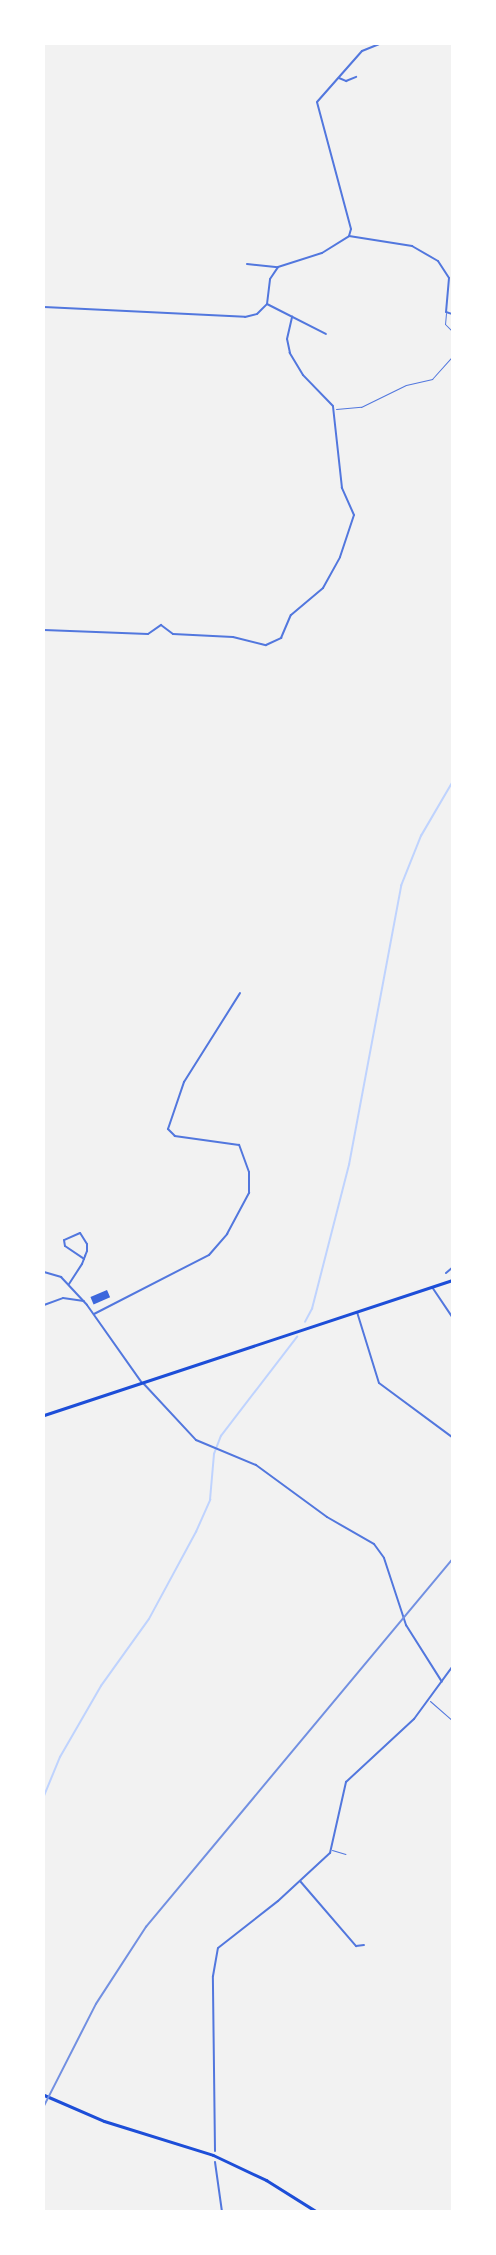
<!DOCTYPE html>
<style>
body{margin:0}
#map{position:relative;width:496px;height:2255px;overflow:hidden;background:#f2f2f2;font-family:"DejaVu Sans",sans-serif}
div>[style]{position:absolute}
.stream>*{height:1.5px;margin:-0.75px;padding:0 0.75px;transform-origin:0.75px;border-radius:0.75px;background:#bfd3fe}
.building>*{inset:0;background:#3d67dc;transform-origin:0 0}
.service>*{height:1px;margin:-0.5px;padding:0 0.5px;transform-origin:0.5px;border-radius:0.5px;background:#5277de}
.minor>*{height:2px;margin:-1px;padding:0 1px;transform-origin:1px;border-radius:1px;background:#5277de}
.tertiary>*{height:2px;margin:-1px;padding:0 1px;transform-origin:1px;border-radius:1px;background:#5277de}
.secondary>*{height:3px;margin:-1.5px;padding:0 1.5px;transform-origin:1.5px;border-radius:1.5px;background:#1d4ed8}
.trunk>*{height:3px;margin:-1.5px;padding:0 1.5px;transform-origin:1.5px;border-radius:1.5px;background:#1d4ed8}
.rail>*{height:1.5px;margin:-0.75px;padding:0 0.75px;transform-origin:0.75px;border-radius:0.75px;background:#7290e2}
span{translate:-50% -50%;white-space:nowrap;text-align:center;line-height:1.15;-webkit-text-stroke:6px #fff;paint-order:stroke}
.frame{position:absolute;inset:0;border:45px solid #fff;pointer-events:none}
</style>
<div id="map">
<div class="stream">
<div style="left:305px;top:1322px;width:15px;rotate:-62deg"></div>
<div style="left:312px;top:1309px;width:149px;rotate:-75.6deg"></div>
<div style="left:349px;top:1165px;width:284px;rotate:-79.4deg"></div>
<div style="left:401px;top:886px;width:54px;rotate:-68.2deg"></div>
<div style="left:421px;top:836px;width:61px;rotate:-59.7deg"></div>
<div style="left:44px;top:1796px;width:42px;rotate:-67.7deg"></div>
<div style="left:60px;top:1757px;width:82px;rotate:-60deg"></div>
<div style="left:101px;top:1686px;width:82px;rotate:-54.4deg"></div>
<div style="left:149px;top:1619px;width:99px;rotate:-61.6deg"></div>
<div style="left:196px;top:1532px;width:35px;rotate:-66deg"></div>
<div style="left:210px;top:1500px;width:46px;rotate:-85deg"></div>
<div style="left:214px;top:1454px;width:19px;rotate:-69deg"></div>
<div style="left:221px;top:1436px;width:125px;rotate:-52.5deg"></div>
</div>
<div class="building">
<div style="left:107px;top:1290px;width:8px;height:18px;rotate:67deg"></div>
</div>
<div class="service">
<div style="left:446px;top:313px;width:11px;rotate:95deg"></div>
<div style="left:445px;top:324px;width:10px;rotate:45deg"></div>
<div style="left:336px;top:409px;width:25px;rotate:-5deg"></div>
<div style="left:361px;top:407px;width:50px;rotate:-26.1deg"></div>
<div style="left:406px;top:385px;width:27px;rotate:-13deg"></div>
<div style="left:432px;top:379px;width:30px;rotate:-48deg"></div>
<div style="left:430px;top:1701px;width:29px;rotate:41deg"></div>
<div style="left:332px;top:1850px;width:14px;rotate:17deg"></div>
</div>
<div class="minor">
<div style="left:339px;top:78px;width:8px;rotate:23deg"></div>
<div style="left:346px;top:81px;width:11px;rotate:-22deg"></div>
<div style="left:349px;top:236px;width:64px;rotate:9deg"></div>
<div style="left:412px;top:246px;width:30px;rotate:30deg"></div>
<div style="left:438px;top:261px;width:20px;rotate:57deg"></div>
<div style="left:449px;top:278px;width:34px;rotate:95deg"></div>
<div style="left:446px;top:312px;width:6px;rotate:18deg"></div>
<div style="left:247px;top:264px;width:31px;rotate:6deg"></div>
<div style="left:267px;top:304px;width:66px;rotate:27deg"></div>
<div style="left:44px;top:307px;width:201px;rotate:2.8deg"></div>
<div style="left:245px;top:317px;width:12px;rotate:-14deg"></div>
<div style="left:257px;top:314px;width:14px;rotate:-45deg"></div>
<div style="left:267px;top:304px;width:25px;rotate:-83deg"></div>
<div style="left:270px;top:279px;width:14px;rotate:-56deg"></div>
<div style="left:278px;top:267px;width:46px;rotate:-17.7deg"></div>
<div style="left:322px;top:253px;width:32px;rotate:-32deg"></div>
<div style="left:349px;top:236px;width:7px;rotate:-74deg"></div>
<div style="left:351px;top:229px;width:131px;rotate:-105deg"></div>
<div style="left:317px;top:102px;width:68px;rotate:-48.6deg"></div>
<div style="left:362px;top:51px;width:18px;rotate:-22deg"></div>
<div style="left:44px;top:630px;width:104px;rotate:2.2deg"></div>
<div style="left:148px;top:634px;width:16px;rotate:-35deg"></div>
<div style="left:161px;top:625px;width:15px;rotate:37deg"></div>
<div style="left:173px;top:634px;width:60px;rotate:2.9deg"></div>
<div style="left:233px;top:637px;width:34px;rotate:14deg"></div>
<div style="left:266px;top:645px;width:17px;rotate:-25deg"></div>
<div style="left:281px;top:638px;width:25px;rotate:-67deg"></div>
<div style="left:291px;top:615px;width:42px;rotate:-40.2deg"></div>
<div style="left:323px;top:588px;width:35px;rotate:-61deg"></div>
<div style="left:340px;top:557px;width:44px;rotate:-71.6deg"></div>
<div style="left:354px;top:515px;width:30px;rotate:-114deg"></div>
<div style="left:342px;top:488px;width:82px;rotate:-96.3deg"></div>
<div style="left:333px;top:406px;width:43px;rotate:-134.1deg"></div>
<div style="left:303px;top:375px;width:26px;rotate:-121deg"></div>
<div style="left:290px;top:353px;width:14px;rotate:-102deg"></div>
<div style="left:287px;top:339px;width:23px;rotate:-77deg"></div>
<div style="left:44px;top:1272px;width:18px;rotate:16deg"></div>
<div style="left:61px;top:1277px;width:38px;rotate:47deg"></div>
<div style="left:87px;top:1305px;width:95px;rotate:54.8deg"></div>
<div style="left:446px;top:1273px;width:8px;rotate:-40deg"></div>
<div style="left:69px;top:1284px;width:24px;rotate:-57deg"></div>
<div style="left:82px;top:1264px;width:9px;rotate:-69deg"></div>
<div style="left:85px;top:1256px;width:5px;rotate:-68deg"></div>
<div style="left:87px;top:1251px;width:7px;rotate:-90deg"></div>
<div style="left:87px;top:1244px;width:13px;rotate:-122deg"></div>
<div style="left:80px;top:1233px;width:17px;rotate:156deg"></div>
<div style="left:64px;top:1240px;width:6px;rotate:81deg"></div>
<div style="left:65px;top:1246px;width:23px;rotate:34deg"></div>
<div style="left:432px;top:1287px;width:36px;rotate:56deg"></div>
<div style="left:44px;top:1305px;width:20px;rotate:-20deg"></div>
<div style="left:63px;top:1298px;width:21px;rotate:8deg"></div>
<div style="left:357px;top:1312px;width:74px;rotate:72.8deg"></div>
<div style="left:379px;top:1383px;width:91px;rotate:36.5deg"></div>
<div style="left:94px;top:1314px;width:129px;rotate:-27.2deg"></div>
<div style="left:209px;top:1255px;width:28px;rotate:-49deg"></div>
<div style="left:227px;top:1234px;width:47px;rotate:-61.8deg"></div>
<div style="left:249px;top:1193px;width:21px;rotate:-90deg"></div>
<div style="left:249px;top:1172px;width:29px;rotate:-110deg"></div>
<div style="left:239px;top:1145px;width:65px;rotate:-172deg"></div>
<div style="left:175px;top:1136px;width:10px;rotate:-135deg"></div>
<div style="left:168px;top:1129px;width:50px;rotate:-71.2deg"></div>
<div style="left:184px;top:1082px;width:105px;rotate:-57.8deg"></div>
<div style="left:300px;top:1881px;width:86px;rotate:49.3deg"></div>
<div style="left:356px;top:1946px;width:8px;rotate:-7deg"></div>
</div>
<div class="tertiary">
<div style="left:143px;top:1383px;width:78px;rotate:47.1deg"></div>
<div style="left:196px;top:1440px;width:65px;rotate:22.6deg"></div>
<div style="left:256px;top:1465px;width:88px;rotate:36.2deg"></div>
<div style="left:327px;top:1517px;width:54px;rotate:29.9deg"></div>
<div style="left:374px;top:1544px;width:17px;rotate:54deg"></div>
<div style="left:384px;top:1558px;width:71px;rotate:71.8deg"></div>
<div style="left:406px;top:1625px;width:67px;rotate:57.7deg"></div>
<div style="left:215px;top:2151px;width:175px;rotate:-90.7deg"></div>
<div style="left:213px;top:1976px;width:28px;rotate:-80deg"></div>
<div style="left:218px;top:1948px;width:76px;rotate:-38.1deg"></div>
<div style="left:278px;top:1901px;width:71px;rotate:-42.7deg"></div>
<div style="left:330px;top:1853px;width:73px;rotate:-77.3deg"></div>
<div style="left:346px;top:1782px;width:93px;rotate:-42.8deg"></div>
<div style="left:414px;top:1719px;width:64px;rotate:-53.8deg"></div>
<div style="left:215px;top:2162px;width:50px;rotate:82deg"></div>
</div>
<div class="secondary">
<div style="left:44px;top:1415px;width:430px;rotate:-18.3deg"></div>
</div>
<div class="trunk">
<div style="left:44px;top:2095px;width:65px;rotate:23.4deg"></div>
<div style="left:104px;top:2121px;width:114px;rotate:17.3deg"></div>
<div style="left:213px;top:2155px;width:59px;rotate:25.3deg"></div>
<div style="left:266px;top:2180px;width:60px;rotate:32.1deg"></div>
</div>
<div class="rail">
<div style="left:44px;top:2106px;width:114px;rotate:-63deg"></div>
<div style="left:96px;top:2004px;width:92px;rotate:-57deg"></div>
<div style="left:146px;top:1927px;width:478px;rotate:-50.2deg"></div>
</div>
<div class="frame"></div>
</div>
